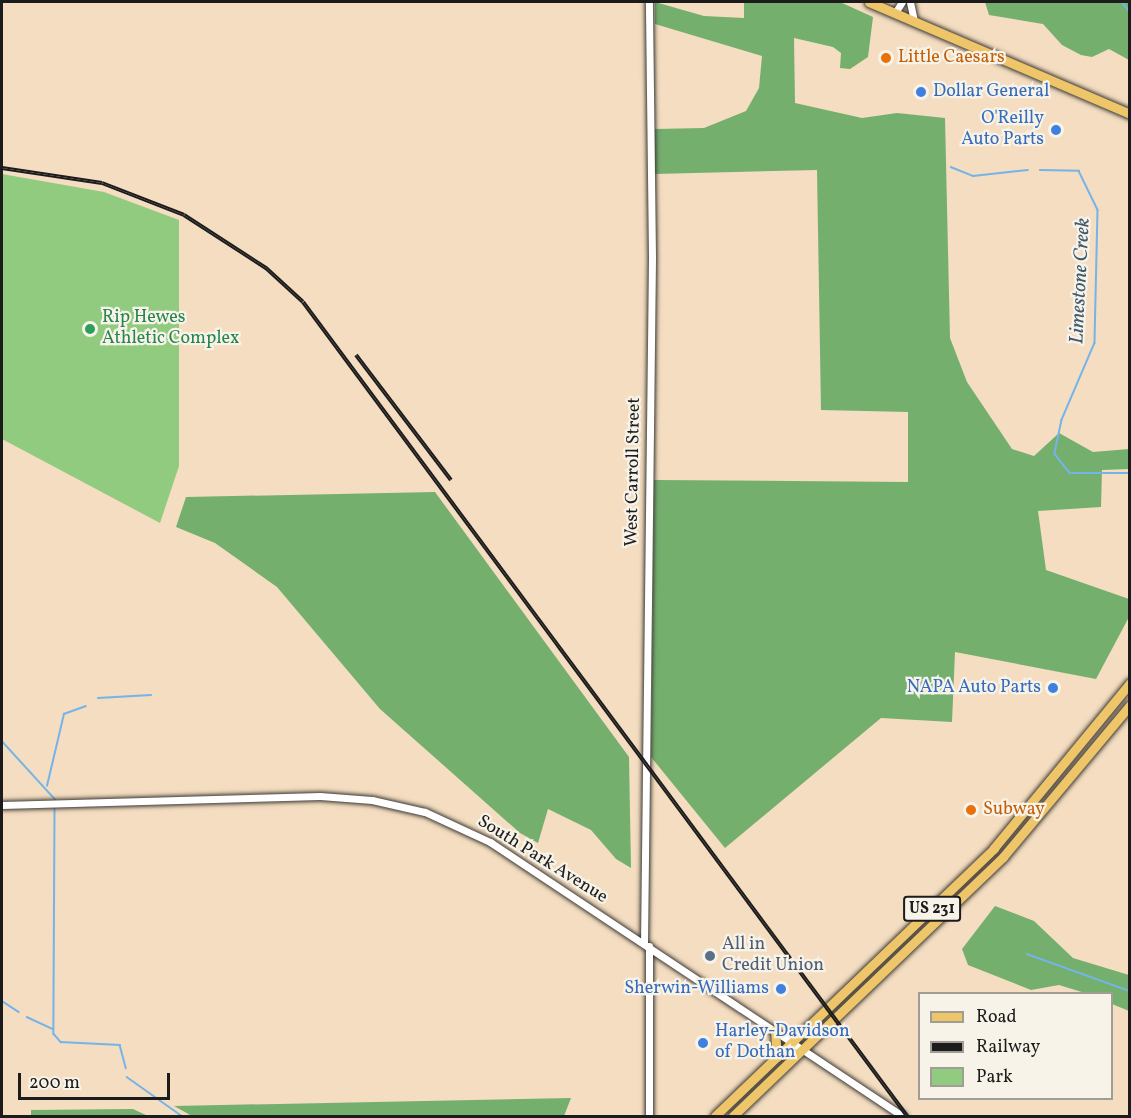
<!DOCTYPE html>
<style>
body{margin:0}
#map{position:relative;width:1131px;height:1118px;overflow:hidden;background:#f4ddc0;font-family:Vollkorn,serif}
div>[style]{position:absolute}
.green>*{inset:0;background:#91cb7f}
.forest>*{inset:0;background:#74af6e}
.stream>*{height:1.5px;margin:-0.75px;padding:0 0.75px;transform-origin:0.75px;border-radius:0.75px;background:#74b4e8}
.roads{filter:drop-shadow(0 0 2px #3c3935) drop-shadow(0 0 2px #3c3935)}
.tertiary>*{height:7px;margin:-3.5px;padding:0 3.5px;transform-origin:3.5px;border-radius:3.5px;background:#fff}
.primary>*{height:9px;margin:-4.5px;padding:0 4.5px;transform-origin:4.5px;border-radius:4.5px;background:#eec569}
.trunk>*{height:9px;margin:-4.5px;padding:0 4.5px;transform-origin:4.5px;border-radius:4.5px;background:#eec569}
.rail>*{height:4px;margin-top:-2px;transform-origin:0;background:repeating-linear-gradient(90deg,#f7f3e8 0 4.5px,#1c1c1c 0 9px);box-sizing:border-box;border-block:2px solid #1c1c1c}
.dots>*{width:16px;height:16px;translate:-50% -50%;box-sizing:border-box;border:3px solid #f7f3e8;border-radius:50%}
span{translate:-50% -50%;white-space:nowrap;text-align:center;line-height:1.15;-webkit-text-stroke:4.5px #f7f3e8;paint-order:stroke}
.shield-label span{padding:2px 4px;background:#f7f3e8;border:2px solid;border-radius:4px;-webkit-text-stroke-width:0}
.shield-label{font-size:16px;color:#1c1c1c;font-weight:700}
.food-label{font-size:18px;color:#c56008}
.left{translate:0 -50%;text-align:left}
.shop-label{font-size:18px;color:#366cbe}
.right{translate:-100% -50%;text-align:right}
.leisure-label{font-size:18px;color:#27864d}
.street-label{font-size:18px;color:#1c1c1c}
.service-label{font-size:18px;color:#4e5e75}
.water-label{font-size:20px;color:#3f596e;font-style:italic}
.frame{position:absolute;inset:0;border:3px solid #1c1c1c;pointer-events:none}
.legend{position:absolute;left:918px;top:992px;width:195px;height:108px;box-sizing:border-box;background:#f7f3e8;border:2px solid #9f9d96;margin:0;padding:8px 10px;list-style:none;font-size:18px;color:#1c1c1c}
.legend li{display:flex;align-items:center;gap:12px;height:30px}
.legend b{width:30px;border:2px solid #9f9d96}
.scale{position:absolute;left:18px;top:1073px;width:152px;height:27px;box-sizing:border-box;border:3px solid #1c1c1c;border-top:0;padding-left:8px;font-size:18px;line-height:21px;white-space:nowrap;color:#1c1c1c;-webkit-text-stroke:4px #f7f3e8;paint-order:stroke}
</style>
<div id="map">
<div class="green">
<div style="clip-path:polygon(2px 174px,104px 192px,179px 220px,179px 466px,160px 523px,2px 439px)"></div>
</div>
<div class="forest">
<div style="clip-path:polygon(655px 2px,704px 16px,744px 18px,744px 2px,840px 2px,873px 17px,868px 57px,850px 69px,840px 68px,841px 53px,833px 47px,794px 38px,795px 103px,862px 118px,897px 113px,945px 118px,950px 338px,967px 382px,1012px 449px,1034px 456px,1059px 433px,1093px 452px,1129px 449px,1129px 469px,1102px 470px,1101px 507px,1038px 511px,1046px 570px,1129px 599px,1129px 617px,1096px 679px,955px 652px,952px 722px,881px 718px,725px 848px,651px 757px,654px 480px,908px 482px,908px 412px,821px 410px,817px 170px,654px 174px,655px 129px,704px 128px,746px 111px,759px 88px,762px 56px,655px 24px)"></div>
<div style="clip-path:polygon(985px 2px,1129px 2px,1129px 60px,1109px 49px,1092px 57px,1081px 55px,1062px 45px,1043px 24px,989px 15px)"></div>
<div style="clip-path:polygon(435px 492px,629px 757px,631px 868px,616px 859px,591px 830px,548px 809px,538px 843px,520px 833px,380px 709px,277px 587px,215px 543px,176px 527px,186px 497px)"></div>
<div style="clip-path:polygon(995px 906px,1034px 921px,1073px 958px,1129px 975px,1129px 1011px,1112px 1004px,1112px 994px,1085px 993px,1059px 985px,1031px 990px,968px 965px,962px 949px)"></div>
<div style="clip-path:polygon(571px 1098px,564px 1116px,192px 1116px,174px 1106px)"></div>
<div style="clip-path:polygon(133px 1109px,148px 1116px,31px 1116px,31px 1110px)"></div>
</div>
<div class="stream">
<div style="left:1122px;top:2px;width:13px;rotate:51deg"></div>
<div style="left:951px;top:167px;width:24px;rotate:22deg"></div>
<div style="left:973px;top:176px;width:55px;rotate:-6.2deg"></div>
<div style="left:1040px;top:170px;width:39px;rotate:1deg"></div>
<div style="left:1079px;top:171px;width:43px;rotate:64deg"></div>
<div style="left:1098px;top:210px;width:133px;rotate:91.3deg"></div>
<div style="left:1095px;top:343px;width:84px;rotate:113.2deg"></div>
<div style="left:1062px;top:420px;width:35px;rotate:102deg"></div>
<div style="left:1055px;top:454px;width:24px;rotate:52deg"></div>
<div style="left:1070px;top:473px;width:60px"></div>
<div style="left:98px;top:698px;width:53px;rotate:-3.2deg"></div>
<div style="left:2px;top:741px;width:79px;rotate:47.6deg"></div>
<div style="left:47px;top:786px;width:74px;rotate:-76.7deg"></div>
<div style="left:64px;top:714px;width:23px;rotate:-20deg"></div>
<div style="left:55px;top:809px;width:225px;rotate:90.3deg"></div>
<div style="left:54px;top:1034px;width:11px;rotate:49deg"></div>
<div style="left:61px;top:1042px;width:59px;rotate:2.9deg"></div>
<div style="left:120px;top:1045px;width:24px;rotate:75deg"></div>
<div style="left:1027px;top:954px;width:109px;rotate:19.8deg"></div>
<div style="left:2px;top:1001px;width:20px;rotate:33deg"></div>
<div style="left:27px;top:1017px;width:29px;rotate:25deg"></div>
<div style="left:127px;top:1077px;width:67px;rotate:35.3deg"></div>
</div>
<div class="roads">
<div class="tertiary">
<div style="left:910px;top:2px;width:19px;rotate:78deg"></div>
<div style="left:895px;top:13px;width:13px;rotate:-58deg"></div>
<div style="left:2px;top:805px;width:318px;rotate:-1.6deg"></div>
<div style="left:320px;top:796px;width:52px;rotate:4.4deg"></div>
<div style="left:372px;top:800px;width:54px;rotate:12.8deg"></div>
<div style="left:425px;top:812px;width:72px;rotate:24.8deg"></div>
<div style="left:490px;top:842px;width:496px;rotate:33.6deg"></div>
<div style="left:644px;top:943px;width:687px;rotate:-89.33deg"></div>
<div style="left:652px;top:256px;width:254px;rotate:-90.7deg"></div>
<div style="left:649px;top:1116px;width:170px;rotate:-90deg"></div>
</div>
<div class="primary">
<div style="left:869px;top:2px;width:284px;rotate:23.2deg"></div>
</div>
<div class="trunk">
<div style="left:775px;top:1030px;width:27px;rotate:86deg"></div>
<div style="left:715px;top:1116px;width:387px;rotate:-43.8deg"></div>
<div style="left:994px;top:848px;width:214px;rotate:-50.5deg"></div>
<div style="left:733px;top:1116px;width:374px;rotate:-43.8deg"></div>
<div style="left:1003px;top:857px;width:198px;rotate:-50.1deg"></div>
</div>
</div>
<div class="rail">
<div style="left:2px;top:168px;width:101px;rotate:8.5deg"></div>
<div style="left:102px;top:183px;width:88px;rotate:21.3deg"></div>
<div style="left:184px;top:215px;width:98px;rotate:32.9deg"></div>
<div style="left:266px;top:268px;width:50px;rotate:42.6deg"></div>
<div style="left:303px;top:302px;width:1014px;rotate:53.42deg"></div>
<div style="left:356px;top:355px;width:157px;rotate:52.8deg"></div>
</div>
<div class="dots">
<div style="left:886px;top:58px;background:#e8710a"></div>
<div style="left:921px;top:92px;background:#3f7fe0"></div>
<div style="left:1056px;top:130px;background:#3f7fe0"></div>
<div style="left:90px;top:329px;background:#2e9e5b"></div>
<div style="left:1053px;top:688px;background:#3f7fe0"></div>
<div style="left:971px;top:810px;background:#e8710a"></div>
<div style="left:710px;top:956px;background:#5c6f8a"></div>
<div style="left:781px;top:989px;background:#3f7fe0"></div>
<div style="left:703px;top:1043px;background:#3f7fe0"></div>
</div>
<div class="shield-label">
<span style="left:932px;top:909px">US 231</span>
</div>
<div class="food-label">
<span class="left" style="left:898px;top:58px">Little Caesars</span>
<span class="left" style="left:983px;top:810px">Subway</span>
</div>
<div class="shop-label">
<span class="left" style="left:933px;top:92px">Dollar General</span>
<span class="right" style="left:1044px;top:130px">O'Reilly<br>Auto Parts</span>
<span class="right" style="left:1041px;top:688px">NAPA Auto Parts</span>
<span class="right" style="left:769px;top:989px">Sherwin-Williams</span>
<span class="left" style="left:715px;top:1043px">Harley-Davidson<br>of Dothan</span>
</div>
<div class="leisure-label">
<span class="left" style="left:102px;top:329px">Rip Hewes<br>Athletic Complex</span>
</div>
<div class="street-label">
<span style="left:634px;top:472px;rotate:-89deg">West Carroll Street</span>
<span style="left:542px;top:860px;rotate:32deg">South Park Avenue</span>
</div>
<div class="service-label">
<span class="left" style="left:722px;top:956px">All in<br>Credit Union</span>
</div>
<div class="water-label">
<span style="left:1081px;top:281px;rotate:-87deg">Limestone Creek</span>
</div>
<div class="frame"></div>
<ul class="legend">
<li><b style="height:8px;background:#eec569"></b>Road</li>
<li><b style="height:8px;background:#1c1c1c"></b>Railway</li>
<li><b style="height:16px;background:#91cb7f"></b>Park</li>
</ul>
<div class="scale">200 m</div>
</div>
